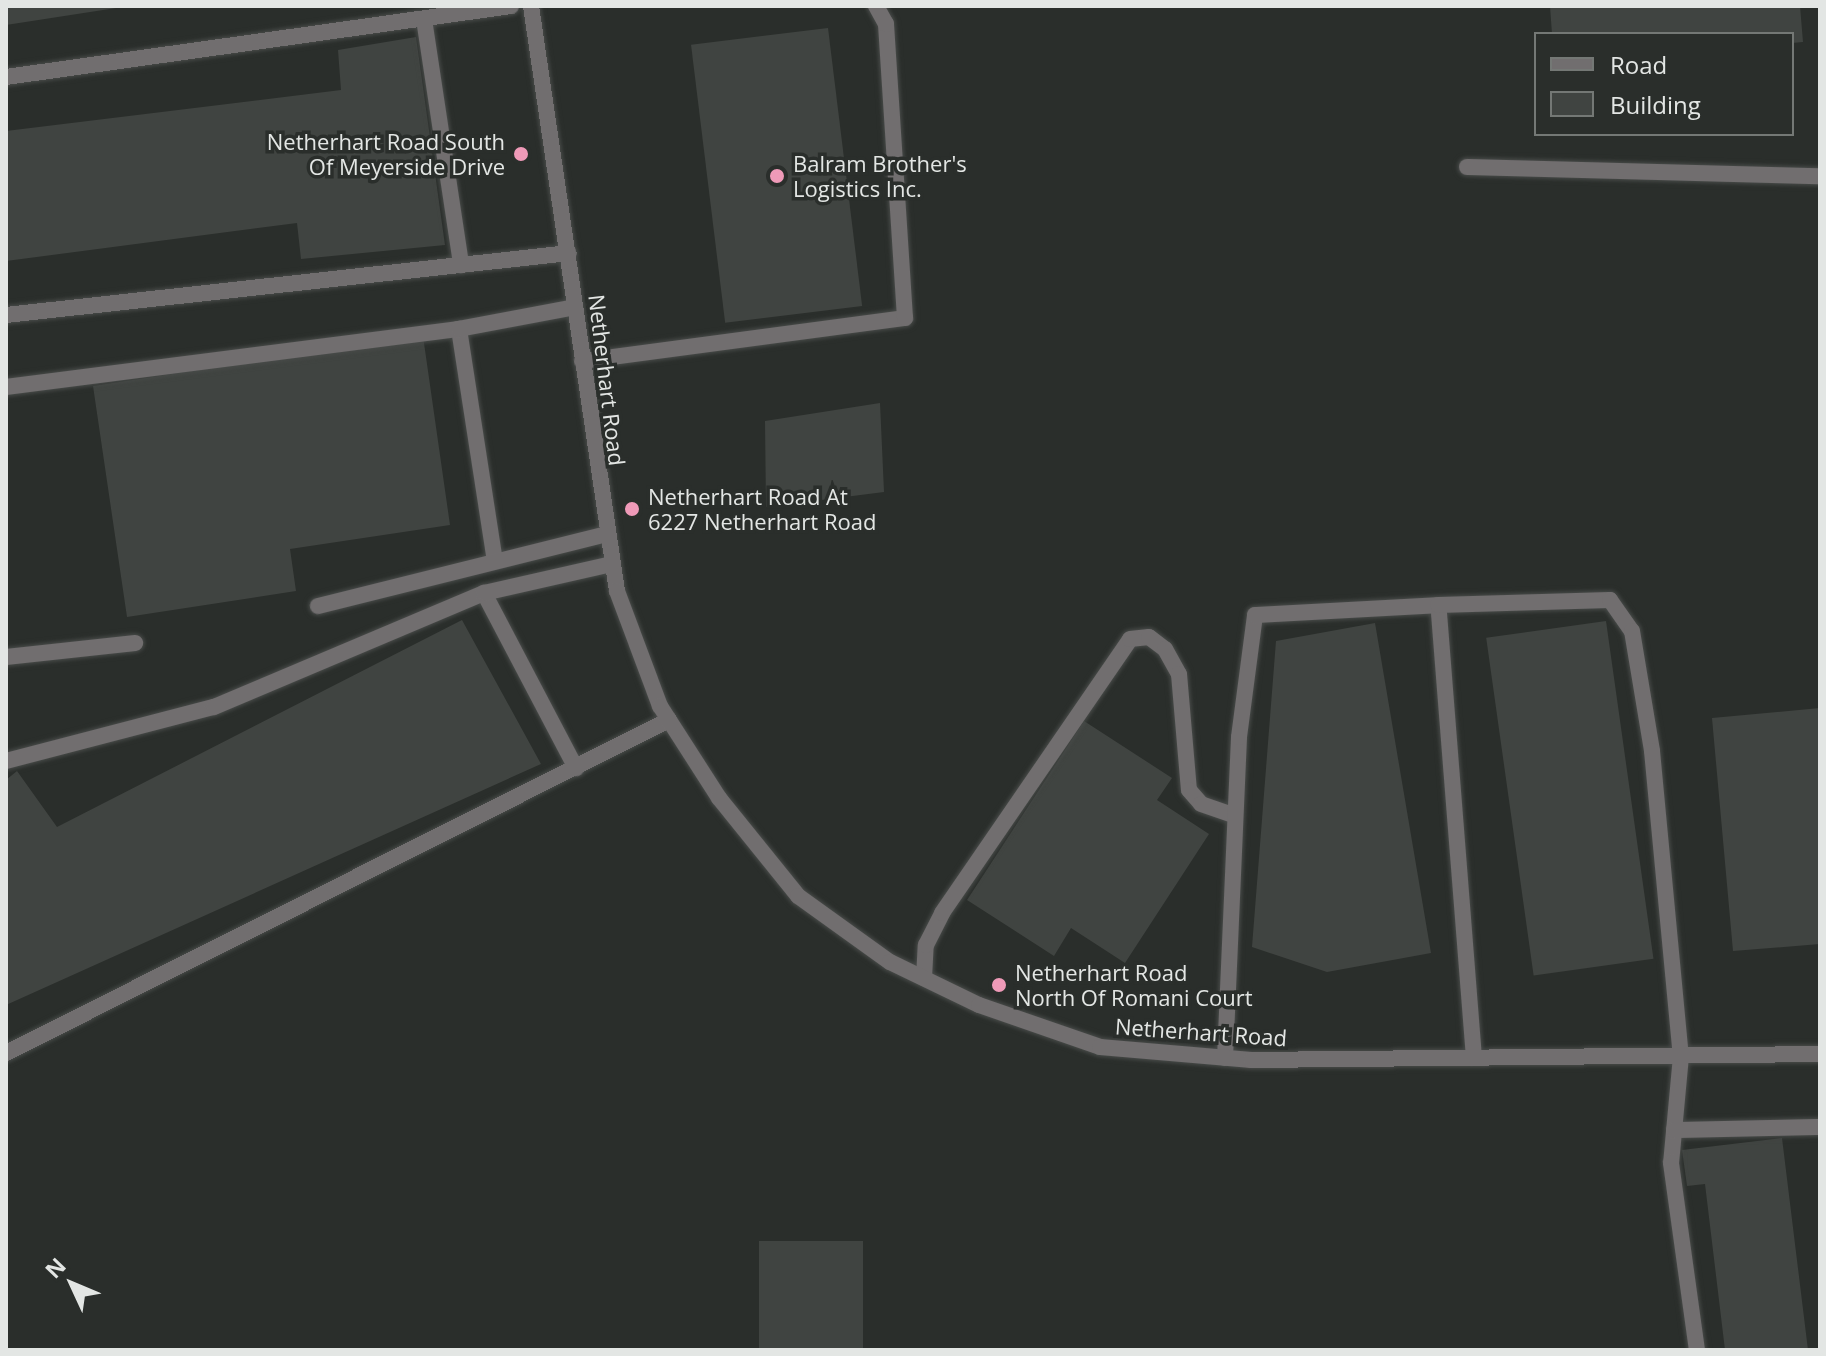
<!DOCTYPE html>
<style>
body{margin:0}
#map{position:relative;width:1826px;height:1356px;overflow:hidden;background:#2a2e2b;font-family:"Open Sans",sans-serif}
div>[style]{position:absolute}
.building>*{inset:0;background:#404441;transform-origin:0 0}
.roads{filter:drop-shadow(0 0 2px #484b49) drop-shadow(0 0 2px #484b49)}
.service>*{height:16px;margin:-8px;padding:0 8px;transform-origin:8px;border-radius:8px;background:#716e6f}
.minor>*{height:16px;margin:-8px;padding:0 8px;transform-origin:8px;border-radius:8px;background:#716e6f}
.dots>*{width:22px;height:22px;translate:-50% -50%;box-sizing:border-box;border:4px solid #2a2e2b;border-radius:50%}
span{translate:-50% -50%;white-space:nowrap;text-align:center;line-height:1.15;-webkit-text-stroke:7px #2a2e2b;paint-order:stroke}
.poi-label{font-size:22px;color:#e3e6e4}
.right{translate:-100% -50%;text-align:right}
.left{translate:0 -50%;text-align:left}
.street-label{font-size:22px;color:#e3e6e4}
.frame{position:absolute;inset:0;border:8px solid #e3e6e4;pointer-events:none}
.legend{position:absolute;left:1534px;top:32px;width:260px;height:104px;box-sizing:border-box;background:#2a2e2b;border:2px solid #747875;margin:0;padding:10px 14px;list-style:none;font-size:24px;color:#e3e6e4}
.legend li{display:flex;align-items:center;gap:16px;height:40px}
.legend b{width:40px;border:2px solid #747875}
.north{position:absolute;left:32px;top:1244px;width:80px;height:80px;-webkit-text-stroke:6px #2a2e2b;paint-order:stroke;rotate:314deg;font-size:22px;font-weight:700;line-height:32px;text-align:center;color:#e3e6e4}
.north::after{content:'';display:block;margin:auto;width:28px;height:36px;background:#e3e6e4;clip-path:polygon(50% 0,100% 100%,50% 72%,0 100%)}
</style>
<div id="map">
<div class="building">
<div style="clip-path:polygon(6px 6px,116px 6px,116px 8px,6px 25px)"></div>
<div style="clip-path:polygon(1550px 6px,1800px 6px,1803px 42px,1792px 43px,1792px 34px,1552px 34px)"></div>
<div style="left:828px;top:28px;width:280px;height:138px;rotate:83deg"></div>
<div style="clip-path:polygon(416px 37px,445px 245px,301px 259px,297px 223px,6px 261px,6px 131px,341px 90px,338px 50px)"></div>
<div style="clip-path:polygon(423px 336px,450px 525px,290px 549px,296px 591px,127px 617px,93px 386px)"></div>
<div style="clip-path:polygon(880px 403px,884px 492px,766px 507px,765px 421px)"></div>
<div style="clip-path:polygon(462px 620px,541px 764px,6px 1005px,6px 780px,17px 771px,57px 827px)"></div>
<div style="left:1606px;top:621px;width:341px;height:121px;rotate:82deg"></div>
<div style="clip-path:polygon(1375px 623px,1431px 953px,1327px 972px,1252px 947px,1276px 641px)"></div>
<div style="clip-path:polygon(1820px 708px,1820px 944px,1733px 951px,1712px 718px)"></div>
<div style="clip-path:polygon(1084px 721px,1172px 778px,1157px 800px,1209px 834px,1125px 963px,1071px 928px,1054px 956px,967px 900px)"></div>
<div style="clip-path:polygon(1782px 1138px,1808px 1350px,1725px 1350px,1705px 1184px,1687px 1186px,1682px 1150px)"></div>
<div style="left:759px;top:1241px;width:104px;height:109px"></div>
</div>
<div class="roads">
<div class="service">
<div style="left:424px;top:19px;width:249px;rotate:81.4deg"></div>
<div style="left:6px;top:77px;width:510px;rotate:-8deg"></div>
<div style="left:6px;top:315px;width:566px;rotate:-6.28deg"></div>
<div style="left:459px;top:329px;width:235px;rotate:81.2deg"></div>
<div style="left:582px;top:361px;width:326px;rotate:-7.6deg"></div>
<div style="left:905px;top:318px;width:295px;rotate:-93.7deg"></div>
<div style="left:886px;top:24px;width:21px;rotate:-119deg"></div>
<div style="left:6px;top:387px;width:457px;rotate:-7.3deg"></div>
<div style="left:459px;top:329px;width:118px;rotate:-10.7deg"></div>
<div style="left:484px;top:593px;width:198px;rotate:62.3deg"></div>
<div style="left:318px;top:606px;width:298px;rotate:-14deg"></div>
<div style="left:6px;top:657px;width:130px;rotate:-6.2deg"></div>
<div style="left:6px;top:761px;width:215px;rotate:-14.6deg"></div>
<div style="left:214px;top:707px;width:293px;rotate:-22.9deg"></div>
<div style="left:484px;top:593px;width:131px;rotate:-12.8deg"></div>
<div style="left:924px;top:978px;width:33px;rotate:-87deg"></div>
<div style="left:926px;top:945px;width:36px;rotate:-63deg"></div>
<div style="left:942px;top:913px;width:332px;rotate:-55.5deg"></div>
<div style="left:1130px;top:639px;width:19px;rotate:-6deg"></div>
<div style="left:1149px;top:637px;width:20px;rotate:37deg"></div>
<div style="left:1165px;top:649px;width:29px;rotate:61deg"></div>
<div style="left:1179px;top:674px;width:116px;rotate:85.1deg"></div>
<div style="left:1189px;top:790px;width:18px;rotate:49deg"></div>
<div style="left:1201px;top:804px;width:36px;rotate:19deg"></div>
<div style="left:6px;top:1053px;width:742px;rotate:-26.67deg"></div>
<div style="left:1225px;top:1058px;width:321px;rotate:-87.5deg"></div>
<div style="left:1239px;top:737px;width:123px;rotate:-82.5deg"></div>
<div style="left:1255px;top:615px;width:183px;rotate:-3.1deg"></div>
<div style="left:1474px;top:1058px;width:454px;rotate:-94.5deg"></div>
<div style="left:1438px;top:605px;width:172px;rotate:-1.7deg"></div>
<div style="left:1610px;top:600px;width:38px;rotate:55deg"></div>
<div style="left:1632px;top:631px;width:122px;rotate:80.5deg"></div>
<div style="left:1652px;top:751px;width:306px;rotate:84.6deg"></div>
<div style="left:1681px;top:1056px;width:107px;rotate:95.3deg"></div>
<div style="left:1671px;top:1163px;width:189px;rotate:82.1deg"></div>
<div style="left:1674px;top:1130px;width:146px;rotate:-1.2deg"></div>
</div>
<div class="minor">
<div style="left:531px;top:6px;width:591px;rotate:81.64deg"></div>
<div style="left:617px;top:591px;width:123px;rotate:69.5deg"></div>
<div style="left:660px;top:706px;width:109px;rotate:57.3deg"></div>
<div style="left:719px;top:798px;width:126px;rotate:51.1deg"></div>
<div style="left:798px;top:896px;width:113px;rotate:35.7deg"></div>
<div style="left:890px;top:962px;width:99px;rotate:25.8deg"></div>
<div style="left:979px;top:1005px;width:128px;rotate:19.1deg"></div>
<div style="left:1100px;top:1047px;width:152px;rotate:4.9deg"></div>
<div style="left:1251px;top:1060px;width:569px;rotate:-0.6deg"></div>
<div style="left:1467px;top:167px;width:353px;rotate:1.5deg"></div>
</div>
</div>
<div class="dots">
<div style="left:521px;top:154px;background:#ef9ab8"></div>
<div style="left:777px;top:176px;background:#ef9ab8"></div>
<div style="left:632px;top:509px;background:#ef9ab8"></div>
<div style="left:999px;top:985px;background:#ef9ab8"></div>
</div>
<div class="poi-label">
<span class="right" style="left:505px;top:154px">Netherhart Road South<br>Of Meyerside Drive</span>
<span class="left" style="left:793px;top:176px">Balram Brother's<br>Logistics Inc.</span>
<span class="left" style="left:648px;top:509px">Netherhart Road At<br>6227 Netherhart Road</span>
<span class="left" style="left:1015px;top:985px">Netherhart Road<br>North Of Romani Court</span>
</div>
<div class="street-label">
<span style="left:607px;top:380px;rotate:83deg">Netherhart Road</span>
<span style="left:1201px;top:1032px;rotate:4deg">Netherhart Road</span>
</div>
<div class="frame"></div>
<ul class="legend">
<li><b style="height:10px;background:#716e6f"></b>Road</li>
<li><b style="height:22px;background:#404441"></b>Building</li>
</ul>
<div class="north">N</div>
</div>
